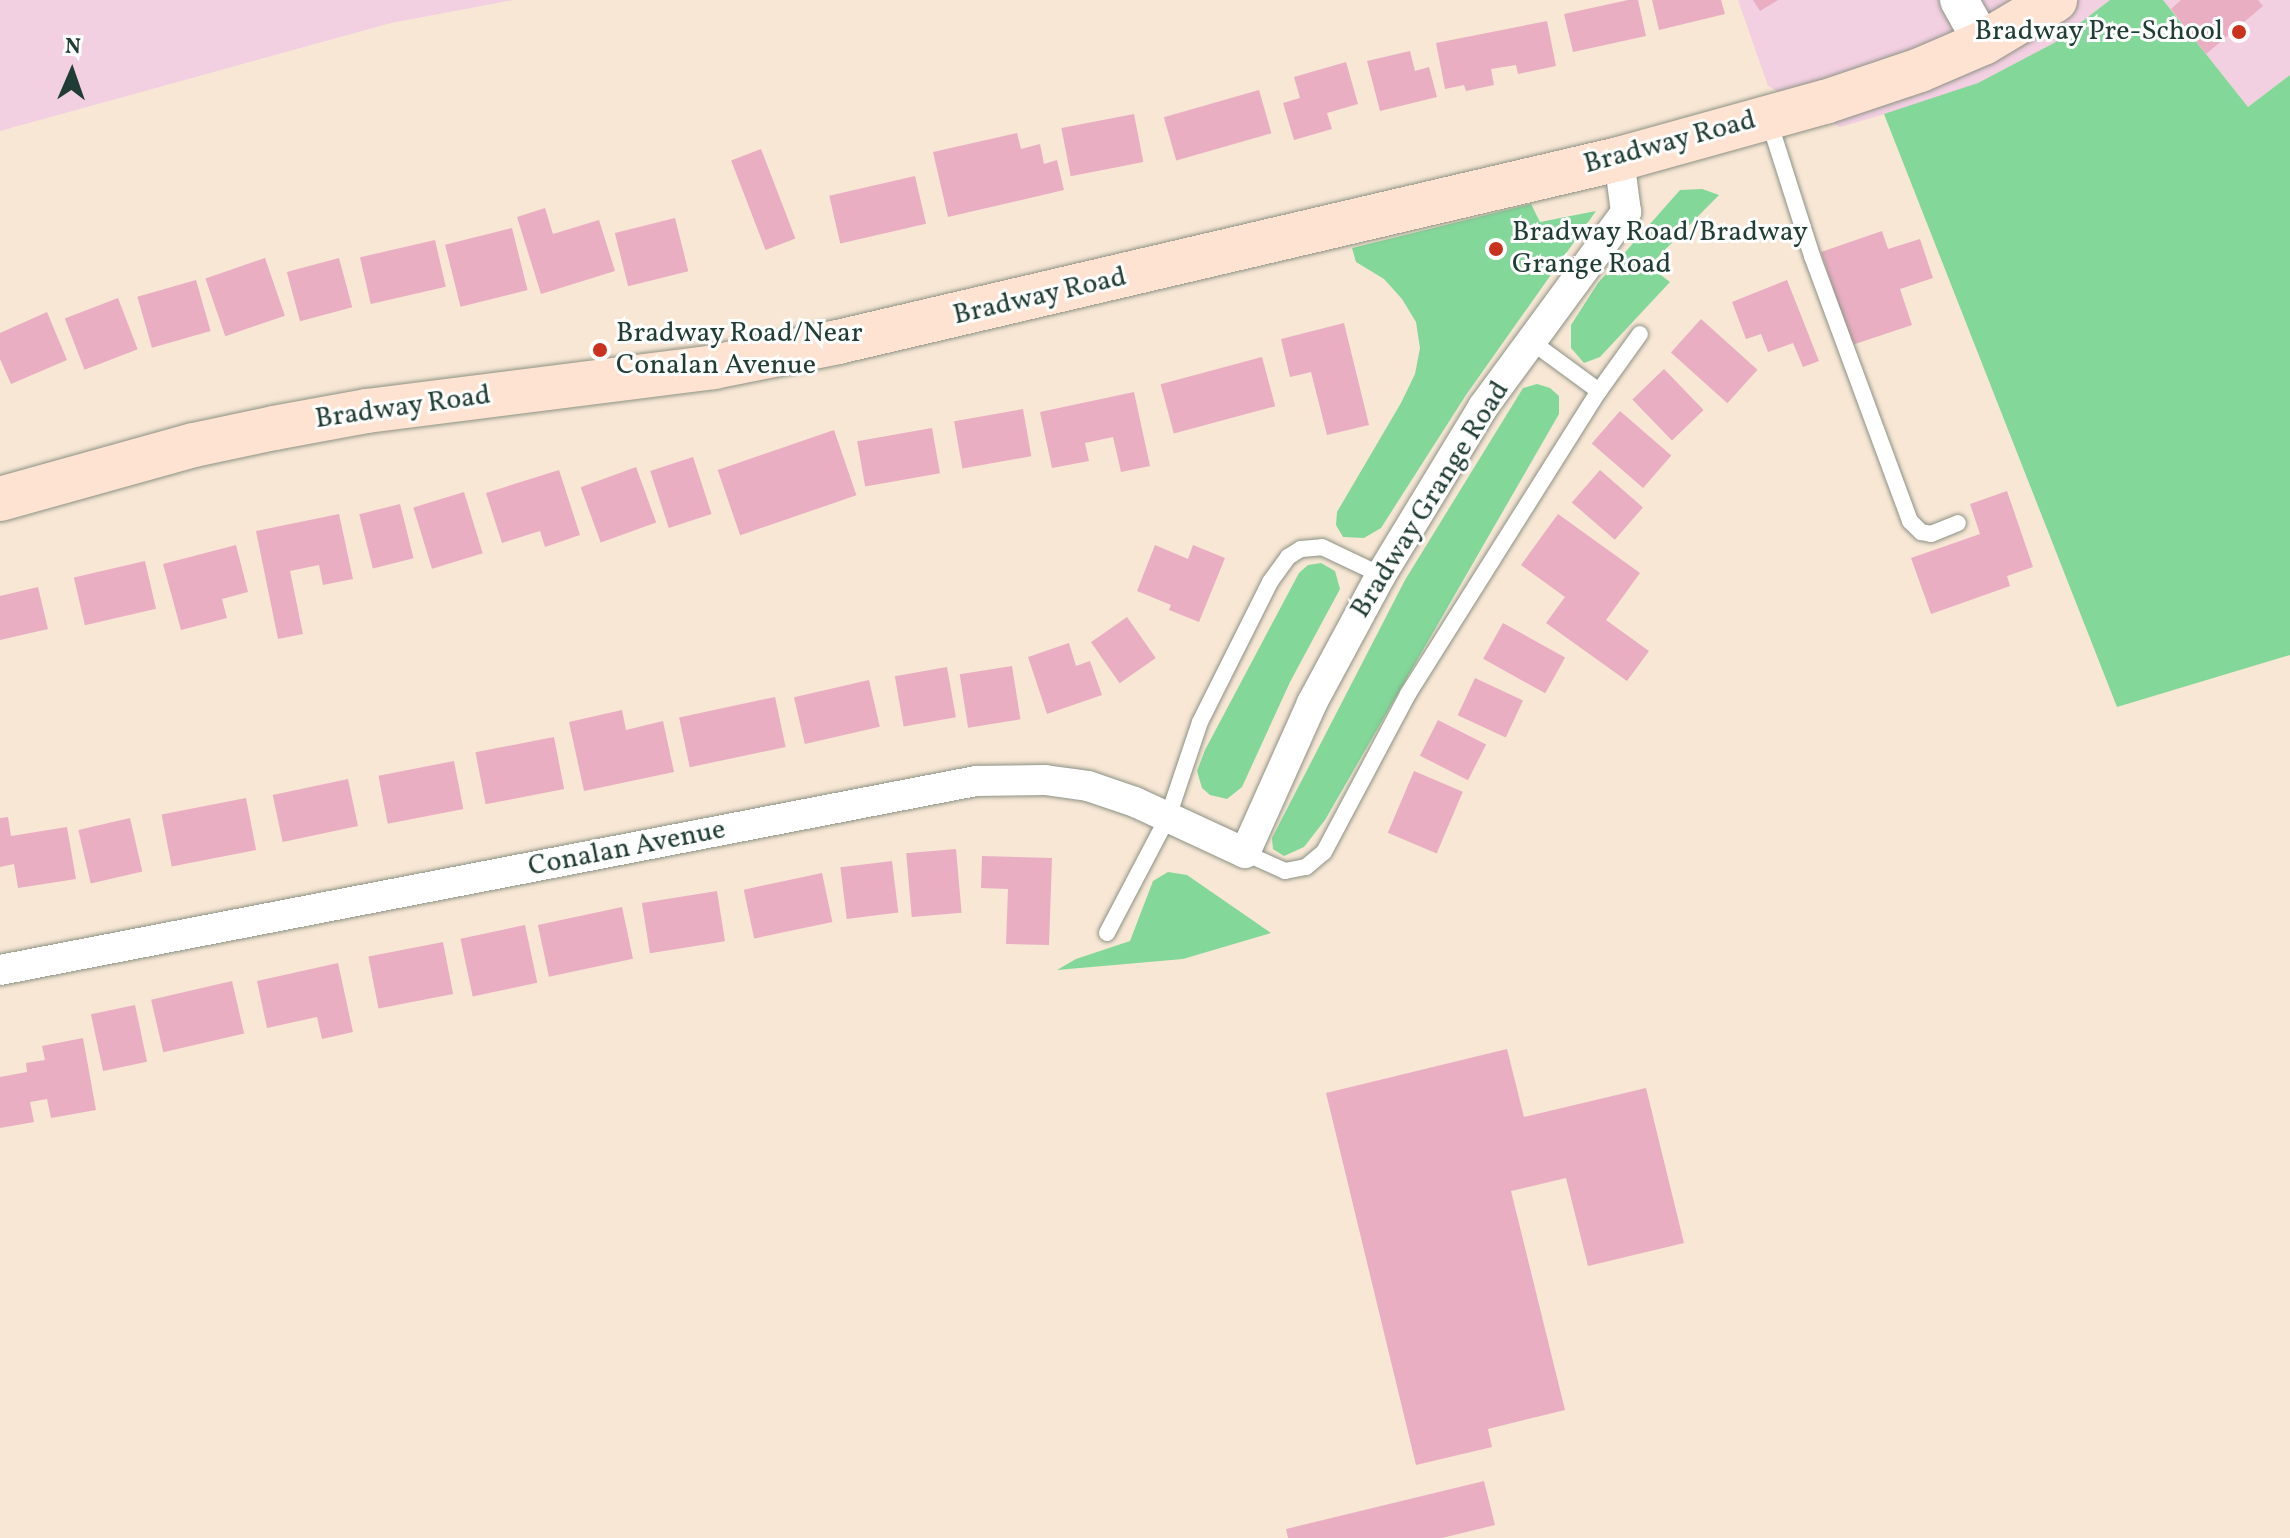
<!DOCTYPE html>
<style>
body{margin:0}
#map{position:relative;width:2290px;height:1538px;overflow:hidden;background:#f8e7d5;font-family:Vollkorn,serif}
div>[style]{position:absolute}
.built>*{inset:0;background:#f2cfe1}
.green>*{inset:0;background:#83d799}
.building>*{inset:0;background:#e9aec2;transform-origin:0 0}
.roads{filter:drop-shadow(0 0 2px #8c9284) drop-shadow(0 0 2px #8c9284)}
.service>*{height:16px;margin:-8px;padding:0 8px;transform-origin:8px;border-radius:8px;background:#fff}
.minor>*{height:30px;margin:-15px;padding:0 15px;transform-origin:15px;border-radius:15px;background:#fff}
.tertiary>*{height:38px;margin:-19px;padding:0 19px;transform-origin:19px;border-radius:19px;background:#fff}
.secondary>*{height:44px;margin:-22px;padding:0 22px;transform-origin:22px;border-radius:22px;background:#fee3d2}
.dots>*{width:22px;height:22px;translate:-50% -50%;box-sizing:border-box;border:4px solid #fff;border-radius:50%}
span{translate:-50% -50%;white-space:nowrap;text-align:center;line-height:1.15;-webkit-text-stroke:6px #fff;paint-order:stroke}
.poi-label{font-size:28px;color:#1f3d34}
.right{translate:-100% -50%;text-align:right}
.left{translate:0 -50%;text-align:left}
.street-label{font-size:28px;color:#1f3d34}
.north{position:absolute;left:32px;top:32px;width:80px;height:80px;-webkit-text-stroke:6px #fff;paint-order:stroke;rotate:2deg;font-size:22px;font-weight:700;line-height:32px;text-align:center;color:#1f3d34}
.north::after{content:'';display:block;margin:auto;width:28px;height:36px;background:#1f3d34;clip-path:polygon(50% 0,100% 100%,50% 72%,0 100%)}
</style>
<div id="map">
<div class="built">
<div style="clip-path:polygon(0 0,513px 0,391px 23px,0 131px)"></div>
<div style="clip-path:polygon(1738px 0,2110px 0,2054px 43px,1978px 83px,1934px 100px,1840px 127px,1768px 86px)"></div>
<div style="clip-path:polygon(2163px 0,2290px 0,2290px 75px,2248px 107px)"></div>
</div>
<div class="green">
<div style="clip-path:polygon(2110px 0,2163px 0,2248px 107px,2290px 75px,2290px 655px,2117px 707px,1884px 114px,1978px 83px,2054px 43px)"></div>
<div style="clip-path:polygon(1702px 189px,1719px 195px,1649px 266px,1670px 282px,1600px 357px,1584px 363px,1571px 348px,1571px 325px,1598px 283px,1680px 190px)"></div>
<div style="clip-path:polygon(1531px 204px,1540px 222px,1596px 211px,1466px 395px,1381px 528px,1364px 538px,1343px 537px,1336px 525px,1337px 512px,1401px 403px,1415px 374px,1420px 348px,1416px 322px,1402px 299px,1384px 279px,1356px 262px,1352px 248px)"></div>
<div style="clip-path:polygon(1537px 384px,1550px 388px,1559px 396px,1559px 414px,1325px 820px,1304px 847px,1284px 856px,1273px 849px,1272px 838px,1405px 580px,1523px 388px)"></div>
<div style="clip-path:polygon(1321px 563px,1335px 571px,1340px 589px,1290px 682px,1242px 787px,1227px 799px,1210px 795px,1202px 788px,1197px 771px,1205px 750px,1299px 573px,1308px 565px)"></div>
<div style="clip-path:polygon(1168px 872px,1187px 875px,1271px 933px,1183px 959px,1057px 970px,1076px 959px,1130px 941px,1153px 881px)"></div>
</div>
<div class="building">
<div style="clip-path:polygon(1628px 0,1638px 0,1646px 36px,1573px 52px,1564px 14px)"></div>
<div style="clip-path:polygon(1652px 0,1721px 0,1725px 14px,1659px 30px)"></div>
<div style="clip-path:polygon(1753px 0,1778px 0,1760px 11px)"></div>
<div style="clip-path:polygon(2181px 0,2258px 0,2263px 6px,2206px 54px,2171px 9px)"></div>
<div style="clip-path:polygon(1547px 21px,1556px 66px,1518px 74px,1516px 65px,1491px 69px,1494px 85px,1466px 91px,1464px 85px,1445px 89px,1436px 43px)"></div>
<div style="clip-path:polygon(1410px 51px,1415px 71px,1429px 67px,1437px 97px,1380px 111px,1367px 61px)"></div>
<div style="clip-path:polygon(1346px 62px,1358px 104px,1327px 113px,1332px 129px,1294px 140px,1283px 103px,1300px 98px,1294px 77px)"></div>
<div style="left:1259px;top:90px;width:45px;height:99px;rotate:74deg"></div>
<div style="left:1134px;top:114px;width:49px;height:74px;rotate:79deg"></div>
<div style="clip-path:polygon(1017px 133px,1021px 149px,1040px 144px,1044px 164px,1057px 160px,1064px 190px,948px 217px,933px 152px)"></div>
<div style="left:761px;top:149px;width:96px;height:32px;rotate:69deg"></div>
<div style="left:915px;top:176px;width:49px;height:88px;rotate:77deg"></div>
<div style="clip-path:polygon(545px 208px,553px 234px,599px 220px,615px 271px,541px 294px,517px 217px)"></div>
<div style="left:675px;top:218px;width:55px;height:62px;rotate:76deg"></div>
<div style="left:512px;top:228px;width:64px;height:69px;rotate:76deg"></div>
<div style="clip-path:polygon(1882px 231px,1888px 249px,1920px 239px,1933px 278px,1900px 289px,1912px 325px,1852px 345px,1821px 252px)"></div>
<div style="left:435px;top:240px;width:48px;height:77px;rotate:77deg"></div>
<div style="left:265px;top:258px;width:61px;height:63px;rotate:71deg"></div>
<div style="left:339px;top:258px;width:51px;height:54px;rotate:75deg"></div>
<div style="left:196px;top:280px;width:53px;height:61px;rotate:74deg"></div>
<div style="clip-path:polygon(1787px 280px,1819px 361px,1803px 367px,1793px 343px,1768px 352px,1761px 334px,1746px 339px,1732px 302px)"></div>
<div style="left:118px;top:298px;width:55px;height:57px;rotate:69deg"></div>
<div style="clip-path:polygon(47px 312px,67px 360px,11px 384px,0 359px,0 333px)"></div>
<div style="left:1701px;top:319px;width:76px;height:45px;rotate:42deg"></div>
<div style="clip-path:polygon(1344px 323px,1369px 425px,1327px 435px,1311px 372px,1290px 377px,1281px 339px)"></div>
<div style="left:1262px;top:357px;width:51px;height:105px;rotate:75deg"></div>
<div style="left:1664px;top:369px;width:57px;height:44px;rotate:46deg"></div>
<div style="clip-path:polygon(1134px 392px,1150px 466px,1121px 472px,1113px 437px,1085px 443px,1089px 461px,1052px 468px,1040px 412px)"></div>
<div style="left:1023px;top:409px;width:48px;height:70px;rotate:80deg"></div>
<div style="left:1620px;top:411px;width:68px;height:43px;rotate:41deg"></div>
<div style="left:932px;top:428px;width:46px;height:76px;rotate:80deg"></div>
<div style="left:834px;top:430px;width:69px;height:123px;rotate:71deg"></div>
<div style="left:693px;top:457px;width:60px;height:45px;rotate:72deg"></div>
<div style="left:636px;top:467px;width:59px;height:59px;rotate:70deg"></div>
<div style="clip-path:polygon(559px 470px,580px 535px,545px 547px,540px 531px,502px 543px,486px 493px)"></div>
<div style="left:1600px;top:470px;width:57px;height:43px;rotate:41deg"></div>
<div style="clip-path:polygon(2007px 491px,2033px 567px,2007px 576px,2010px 586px,1931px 614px,1911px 558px,1980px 534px,1970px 504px)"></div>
<div style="left:464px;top:492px;width:64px;height:53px;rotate:73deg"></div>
<div style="left:400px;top:504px;width:56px;height:42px;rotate:76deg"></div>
<div style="clip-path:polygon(339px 514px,353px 579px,323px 585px,319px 565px,290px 571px,303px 634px,278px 639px,256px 531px)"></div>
<div style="clip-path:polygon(1558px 514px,1640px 573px,1606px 620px,1649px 651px,1627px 681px,1546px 623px,1565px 597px,1521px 565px)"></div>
<div style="clip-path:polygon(236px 545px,248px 592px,222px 599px,227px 618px,181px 630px,163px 564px)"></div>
<div style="clip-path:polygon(1155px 545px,1188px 559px,1193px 545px,1225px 558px,1199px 622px,1169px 610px,1171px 605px,1137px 591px)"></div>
<div style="left:145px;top:561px;width:49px;height:73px;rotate:77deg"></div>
<div style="clip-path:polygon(38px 587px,48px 629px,0 640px,0 596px)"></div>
<div style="left:1127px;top:617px;width:50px;height:44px;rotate:55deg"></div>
<div style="left:1503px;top:623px;width:71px;height:41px;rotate:29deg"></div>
<div style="clip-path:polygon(1069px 643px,1076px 666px,1090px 661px,1102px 695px,1047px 714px,1028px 657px)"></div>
<div style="left:1012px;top:666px;width:54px;height:53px;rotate:81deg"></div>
<div style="left:947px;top:667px;width:51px;height:53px;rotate:80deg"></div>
<div style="left:1475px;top:678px;width:53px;height:41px;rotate:25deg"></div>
<div style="left:869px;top:680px;width:48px;height:77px;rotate:77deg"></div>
<div style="left:775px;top:697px;width:51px;height:98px;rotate:78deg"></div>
<div style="clip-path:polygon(622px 710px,626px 730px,663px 721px,674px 772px,584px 791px,569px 722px)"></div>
<div style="left:1438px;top:720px;width:54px;height:40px;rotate:27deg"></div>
<div style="left:554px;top:737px;width:53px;height:80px;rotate:79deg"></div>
<div style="left:454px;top:761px;width:49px;height:77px;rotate:79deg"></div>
<div style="left:1414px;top:771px;width:53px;height:67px;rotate:23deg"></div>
<div style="left:348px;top:779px;width:48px;height:77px;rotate:78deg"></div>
<div style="left:246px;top:798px;width:53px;height:86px;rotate:79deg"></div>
<div style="clip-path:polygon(8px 817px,11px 836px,67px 827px,76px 879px,18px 888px,14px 864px,0 867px,0 818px)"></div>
<div style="left:130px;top:818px;width:55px;height:53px;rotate:77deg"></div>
<div style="left:956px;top:849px;width:64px;height:50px;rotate:85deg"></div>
<div style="clip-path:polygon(982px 856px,1052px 858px,1049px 945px,1006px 944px,1008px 889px,981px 888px)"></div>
<div style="left:892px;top:861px;width:52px;height:52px;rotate:83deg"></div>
<div style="left:822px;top:873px;width:50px;height:80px;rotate:78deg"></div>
<div style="left:717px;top:891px;width:51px;height:76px;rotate:81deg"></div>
<div style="left:622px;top:907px;width:53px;height:86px;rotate:78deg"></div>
<div style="left:525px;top:925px;width:59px;height:66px;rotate:78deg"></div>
<div style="left:443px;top:942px;width:53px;height:76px;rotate:79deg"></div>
<div style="clip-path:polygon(338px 963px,353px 1032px,322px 1039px,317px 1017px,267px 1028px,257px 981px)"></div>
<div style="left:232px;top:981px;width:54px;height:83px;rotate:77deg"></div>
<div style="left:135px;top:1005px;width:58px;height:45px;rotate:78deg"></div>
<div style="clip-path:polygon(83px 1038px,96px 1110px,51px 1118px,47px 1099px,30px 1102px,34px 1122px,0 1128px,0 1077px,27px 1072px,26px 1063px,45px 1060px,42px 1046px)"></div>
<div style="clip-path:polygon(1507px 1049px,1524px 1117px,1646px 1088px,1684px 1243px,1588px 1266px,1566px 1178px,1511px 1191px,1565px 1410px,1488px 1429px,1492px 1447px,1416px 1465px,1326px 1093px)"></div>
<div style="clip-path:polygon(1484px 1481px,1495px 1525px,1442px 1538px,1288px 1538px,1286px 1529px)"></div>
</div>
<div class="roads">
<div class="service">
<div style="left:1768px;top:118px;width:145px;rotate:72.3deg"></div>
<div style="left:1812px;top:256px;width:283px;rotate:69.7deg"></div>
<div style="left:1910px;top:521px;width:16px;rotate:45deg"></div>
<div style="left:1921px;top:532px;width:10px;rotate:11deg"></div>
<div style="left:1931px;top:534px;width:29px;rotate:-22deg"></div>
<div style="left:1532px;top:342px;width:83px;rotate:36.2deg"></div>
<div style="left:1245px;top:853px;width:44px;rotate:24.2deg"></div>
<div style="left:1285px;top:871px;width:21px;rotate:-11deg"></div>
<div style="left:1306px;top:867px;width:23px;rotate:-40deg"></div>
<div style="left:1324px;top:852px;width:179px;rotate:-62deg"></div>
<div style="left:1408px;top:694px;width:358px;rotate:-57.8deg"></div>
<div style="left:1599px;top:391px;width:70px;rotate:-54.3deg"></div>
<div style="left:1107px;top:933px;width:131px;rotate:-62.3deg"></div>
<div style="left:1168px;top:817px;width:100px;rotate:-71.4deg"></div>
<div style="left:1200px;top:722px;width:157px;rotate:-63.4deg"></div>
<div style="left:1270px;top:582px;width:31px;rotate:-54deg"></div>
<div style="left:1288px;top:557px;width:15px;rotate:-32deg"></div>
<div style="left:1301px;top:549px;width:21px;rotate:-5deg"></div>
<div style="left:1322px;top:547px;width:65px;rotate:25.4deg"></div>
</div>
<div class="minor">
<div style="left:0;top:970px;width:994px;rotate:-10.96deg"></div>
<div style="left:976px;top:781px;width:69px;rotate:-0.8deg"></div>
<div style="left:1045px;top:780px;width:43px;rotate:7.9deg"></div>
<div style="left:1088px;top:786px;width:50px;rotate:18.8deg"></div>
<div style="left:1135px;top:802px;width:121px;rotate:24.9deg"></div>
<div style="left:1245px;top:853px;width:164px;rotate:-65.9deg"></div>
<div style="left:1312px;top:703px;width:145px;rotate:-61.7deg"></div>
<div style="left:1381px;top:575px;width:197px;rotate:-58.7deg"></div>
<div style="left:1483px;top:407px;width:242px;rotate:-53.7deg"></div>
<div style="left:1626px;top:212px;width:53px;rotate:-97.5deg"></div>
</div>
<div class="tertiary">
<div style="left:1959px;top:0;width:49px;rotate:60.8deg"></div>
</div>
<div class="secondary">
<div style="left:0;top:499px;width:201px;rotate:-15.6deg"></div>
<div style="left:194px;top:445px;width:82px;rotate:-12deg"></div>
<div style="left:274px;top:428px;width:95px;rotate:-10.4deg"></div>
<div style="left:367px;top:411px;width:349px;rotate:-7.2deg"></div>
<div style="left:713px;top:367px;width:127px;rotate:-11.3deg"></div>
<div style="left:838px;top:342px;width:802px;rotate:-13.19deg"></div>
<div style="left:1619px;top:159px;width:214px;rotate:-15.5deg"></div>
<div style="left:1825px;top:102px;width:100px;rotate:-18.6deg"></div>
<div style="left:1920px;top:70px;width:69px;rotate:-23.2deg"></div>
<div style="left:1983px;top:43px;width:84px;rotate:-30.8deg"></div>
</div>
</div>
<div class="dots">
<div style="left:2239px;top:32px;background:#c8321e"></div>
<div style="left:1496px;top:249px;background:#c8321e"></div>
<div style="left:600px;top:350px;background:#c8321e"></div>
</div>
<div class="poi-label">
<span class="right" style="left:2223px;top:32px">Bradway Pre-School</span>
<span class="left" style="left:1512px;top:249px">Bradway Road/Bradway<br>Grange Road</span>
<span class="left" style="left:616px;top:350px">Bradway Road/Near<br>Conalan Avenue</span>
</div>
<div class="street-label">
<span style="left:1670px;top:143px;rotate:-15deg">Bradway Road</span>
<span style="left:1040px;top:297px;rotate:-13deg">Bradway Road</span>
<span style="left:403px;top:408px;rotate:-8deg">Bradway Road</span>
<span style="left:1431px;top:500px;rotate:-58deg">Bradway Grange Road</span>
<span style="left:627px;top:849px;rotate:-11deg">Conalan Avenue</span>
</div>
<div class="north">N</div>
</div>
